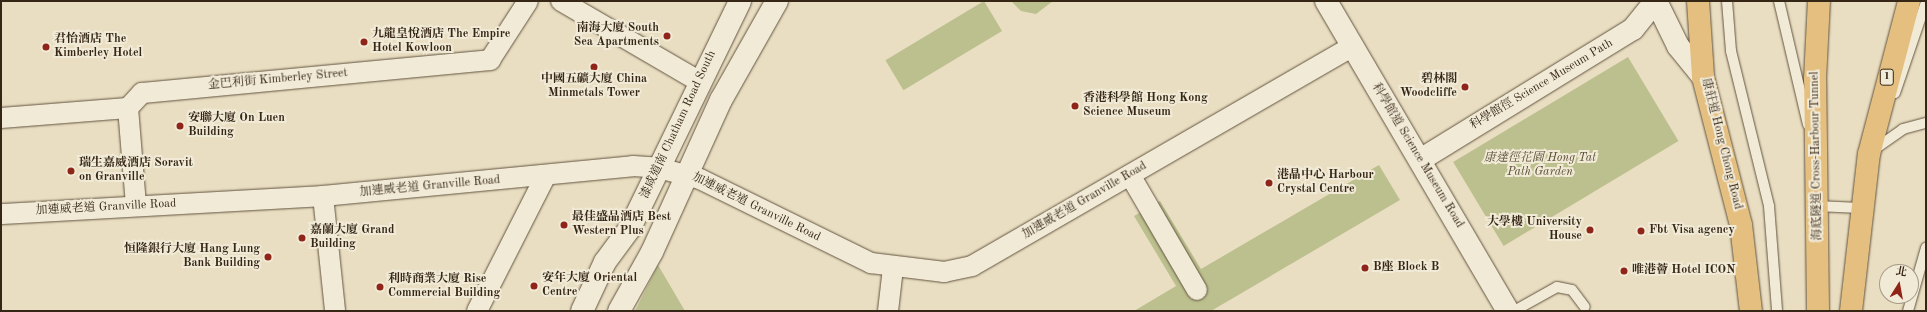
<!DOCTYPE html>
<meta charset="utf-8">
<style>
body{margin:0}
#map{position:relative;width:1927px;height:312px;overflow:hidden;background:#e9dec1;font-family:"Old Standard TT","Noto Serif TC",serif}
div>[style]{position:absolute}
.green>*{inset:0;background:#bcc08e;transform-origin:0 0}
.roads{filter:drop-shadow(0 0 1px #635440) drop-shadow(0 0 1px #635440)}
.lane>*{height:10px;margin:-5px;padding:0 5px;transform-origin:5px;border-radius:5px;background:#f1ead7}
.street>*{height:20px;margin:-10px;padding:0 10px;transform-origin:10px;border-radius:10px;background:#f1ead7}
.secondary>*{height:22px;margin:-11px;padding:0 11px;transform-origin:11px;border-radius:11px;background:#f1ead7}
.primary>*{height:22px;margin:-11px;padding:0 11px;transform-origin:11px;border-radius:11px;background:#e4bf80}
.highway>*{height:22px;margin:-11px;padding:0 11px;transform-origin:11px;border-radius:11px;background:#e4bf80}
.dots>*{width:11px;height:11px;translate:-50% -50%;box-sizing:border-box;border:2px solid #f1ead7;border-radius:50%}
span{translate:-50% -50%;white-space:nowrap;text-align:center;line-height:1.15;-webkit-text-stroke:4px #f1ead7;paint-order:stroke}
.shield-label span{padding:1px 3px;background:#f1ead7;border:1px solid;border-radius:3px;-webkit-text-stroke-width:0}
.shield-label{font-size:11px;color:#362615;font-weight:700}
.poi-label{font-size:12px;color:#362615;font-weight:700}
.right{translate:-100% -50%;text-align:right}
.left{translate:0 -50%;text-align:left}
.street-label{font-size:12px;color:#362615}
.park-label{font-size:12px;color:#584c33;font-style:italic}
.frame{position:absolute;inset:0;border:2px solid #362615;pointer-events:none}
.north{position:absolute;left:1879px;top:264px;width:40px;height:40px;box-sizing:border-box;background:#f1ead7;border:1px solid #a69c89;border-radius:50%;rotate:11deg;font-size:11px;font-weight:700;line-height:16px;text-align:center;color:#362615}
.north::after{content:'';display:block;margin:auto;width:14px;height:18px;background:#8f2418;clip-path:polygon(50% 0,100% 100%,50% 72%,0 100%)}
</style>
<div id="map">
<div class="green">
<div style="left:984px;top:1px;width:35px;height:115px;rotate:59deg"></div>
<div style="clip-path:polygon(1011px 1px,1053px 1px,1036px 14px,1021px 11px)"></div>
<div style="left:1628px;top:57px;width:98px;height:204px;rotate:59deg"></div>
<div style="clip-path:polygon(1379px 165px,1400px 200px,1211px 311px,1134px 311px,1176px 286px,1134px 216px,1160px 201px,1201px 269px)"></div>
<div style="clip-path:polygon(658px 265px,685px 311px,635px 311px)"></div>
</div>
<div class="roads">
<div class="lane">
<div style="left:1727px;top:1px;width:50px;rotate:85.4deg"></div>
<div style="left:1731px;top:51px;width:160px;rotate:76.2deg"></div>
<div style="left:1769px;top:206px;width:105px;rotate:85.6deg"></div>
<div style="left:1779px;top:1px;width:127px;rotate:76.8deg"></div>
<div style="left:1895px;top:93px;width:96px;rotate:-71.2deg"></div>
<div style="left:1872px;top:151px;width:38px;rotate:-35deg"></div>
<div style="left:1903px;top:129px;width:24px;rotate:-15deg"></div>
<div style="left:1816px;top:206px;width:44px;rotate:2.6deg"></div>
<div style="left:1514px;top:311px;width:49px;rotate:-29.2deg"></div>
<div style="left:1557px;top:287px;width:15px;rotate:11deg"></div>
<div style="left:1572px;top:290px;width:21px;rotate:53deg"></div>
<div style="left:1908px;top:311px;width:66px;rotate:-74.1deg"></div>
</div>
<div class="street">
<div style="left:561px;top:1px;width:161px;rotate:30.2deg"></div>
<div style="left:128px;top:108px;width:98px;rotate:85.3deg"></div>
<div style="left:1px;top:118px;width:127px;rotate:-4.5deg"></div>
<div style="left:128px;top:108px;width:21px;rotate:-47deg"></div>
<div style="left:142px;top:93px;width:350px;rotate:-5.4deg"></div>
<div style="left:490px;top:60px;width:70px;rotate:-57.2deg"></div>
<div style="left:1130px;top:175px;width:133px;rotate:59.8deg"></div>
<div style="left:323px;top:196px;width:116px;rotate:84deg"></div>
<div style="left:1px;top:214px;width:323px;rotate:-3.2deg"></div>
<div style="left:323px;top:196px;width:311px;rotate:-5.5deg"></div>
<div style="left:633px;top:166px;width:26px;rotate:4deg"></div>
<div style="left:659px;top:168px;width:42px;rotate:15deg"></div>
<div style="left:700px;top:179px;width:191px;rotate:26.2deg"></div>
<div style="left:871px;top:263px;width:74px;rotate:7deg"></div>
<div style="left:944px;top:272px;width:29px;rotate:-12deg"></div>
<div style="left:972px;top:266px;width:440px;rotate:-30deg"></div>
<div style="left:477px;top:311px;width:150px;rotate:-63.1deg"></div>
<div style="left:888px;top:311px;width:43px;rotate:-83.4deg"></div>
</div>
<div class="secondary">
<div style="left:1326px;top:1px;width:359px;rotate:59.6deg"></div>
<div style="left:1656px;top:1px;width:50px;rotate:63.9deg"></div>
<div style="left:1678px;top:46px;width:40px;rotate:51deg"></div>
<div style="left:1420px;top:160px;width:250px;rotate:-31.6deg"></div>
<div style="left:1633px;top:29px;width:36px;rotate:-51deg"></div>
<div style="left:582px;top:311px;width:54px;rotate:-64.9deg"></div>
<div style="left:605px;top:262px;width:42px;rotate:-53.7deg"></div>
<div style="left:630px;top:228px;width:252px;rotate:-64.1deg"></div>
<div style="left:619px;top:311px;width:68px;rotate:-60.8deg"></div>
<div style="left:652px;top:252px;width:167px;rotate:-65.6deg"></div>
<div style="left:721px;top:100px;width:114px;rotate:-60.5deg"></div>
</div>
<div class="primary">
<div style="left:1698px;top:1px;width:76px;rotate:86.2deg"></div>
<div style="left:1703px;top:77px;width:153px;rotate:75.6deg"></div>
<div style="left:1741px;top:225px;width:87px;rotate:83.4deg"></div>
</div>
<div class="highway">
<div style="left:1818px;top:311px;width:232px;rotate:-90.7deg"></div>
<div style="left:1815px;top:79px;width:78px;rotate:-87.1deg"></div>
<div style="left:1851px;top:311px;width:158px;rotate:-83.5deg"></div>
<div style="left:1869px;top:154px;width:158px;rotate:-75.3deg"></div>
</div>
</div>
<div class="dots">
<div style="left:667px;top:36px;background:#8f2418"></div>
<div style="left:364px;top:42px;background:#8f2418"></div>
<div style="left:46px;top:47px;background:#8f2418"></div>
<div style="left:594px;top:67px;background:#8f2418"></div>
<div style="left:1465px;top:87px;background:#8f2418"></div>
<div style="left:1075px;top:106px;background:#8f2418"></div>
<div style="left:180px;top:126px;background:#8f2418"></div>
<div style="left:71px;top:171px;background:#8f2418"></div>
<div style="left:1269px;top:183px;background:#8f2418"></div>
<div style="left:564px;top:225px;background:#8f2418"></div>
<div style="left:1590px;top:230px;background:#8f2418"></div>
<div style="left:1641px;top:231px;background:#8f2418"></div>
<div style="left:302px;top:238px;background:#8f2418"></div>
<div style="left:268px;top:257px;background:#8f2418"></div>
<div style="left:1365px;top:268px;background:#8f2418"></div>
<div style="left:1624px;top:271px;background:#8f2418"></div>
<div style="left:534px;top:286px;background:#8f2418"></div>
<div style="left:380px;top:287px;background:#8f2418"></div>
</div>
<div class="shield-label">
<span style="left:1887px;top:77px">1</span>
</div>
<div class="poi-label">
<span class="right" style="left:659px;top:36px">南海大廈 South<br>Sea Apartments</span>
<span class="left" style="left:372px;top:42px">九龍皇悅酒店 The Empire<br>Hotel Kowloon</span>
<span class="left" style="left:54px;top:47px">君怡酒店 The<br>Kimberley Hotel</span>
<span style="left:594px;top:87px">中國五礦大廈 China<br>Minmetals Tower</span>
<span class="right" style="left:1457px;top:87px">碧林閣<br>Woodcliffe</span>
<span class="left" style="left:1083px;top:106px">香港科學館 Hong Kong<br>Science Museum</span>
<span class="left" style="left:188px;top:126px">安聯大廈 On Luen<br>Building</span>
<span class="left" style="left:79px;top:171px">瑞生嘉威酒店 Soravit<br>on Granville</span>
<span class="left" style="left:1277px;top:183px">港晶中心 Harbour<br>Crystal Centre</span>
<span class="left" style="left:572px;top:225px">最佳盛品酒店 Best<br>Western Plus</span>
<span class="right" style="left:1582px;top:230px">大學樓 University<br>House</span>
<span class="left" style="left:310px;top:238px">嘉蘭大廈 Grand<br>Building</span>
<span class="left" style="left:1649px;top:231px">Fbt Visa agency</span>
<span class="right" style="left:260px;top:257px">恒隆銀行大廈 Hang Lung<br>Bank Building</span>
<span class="left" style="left:1373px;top:268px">B座 Block B</span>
<span class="left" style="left:1632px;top:271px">唯港薈 Hotel ICON</span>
<span class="left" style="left:542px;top:286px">安年大廈 Oriental<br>Centre</span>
<span class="left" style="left:388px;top:287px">利時商業大廈 Rise<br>Commercial Building</span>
</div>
<div class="street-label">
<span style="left:278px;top:80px;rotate:-5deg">金巴利街 Kimberley Street</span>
<span style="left:1542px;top:85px;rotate:-31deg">科學館徑 Science Museum Path</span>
<span style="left:679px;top:125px;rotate:-65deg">漆咸道南 Chatham Road South</span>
<span style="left:1721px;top:144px;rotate:76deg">康莊道 Hong Chong Road</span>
<span style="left:1417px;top:156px;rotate:59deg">科學館道 Science Museum Road</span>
<span style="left:1817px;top:156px;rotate:-91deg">海底隧道 Cross-Harbour Tunnel</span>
<span style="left:430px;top:187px;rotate:-5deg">加連威老道 Granville Road</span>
<span style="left:1085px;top:201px;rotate:-30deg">加連威老道 Granville Road</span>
<span style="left:106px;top:208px;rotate:-3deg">加連威老道 Granville Road</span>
<span style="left:756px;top:208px;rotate:26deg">加連威老道 Granville Road</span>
</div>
<div class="park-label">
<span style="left:1540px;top:166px">康達徑花園 Hong Tat<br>Path Garden</span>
</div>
<div class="frame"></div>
<div class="north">北</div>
</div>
